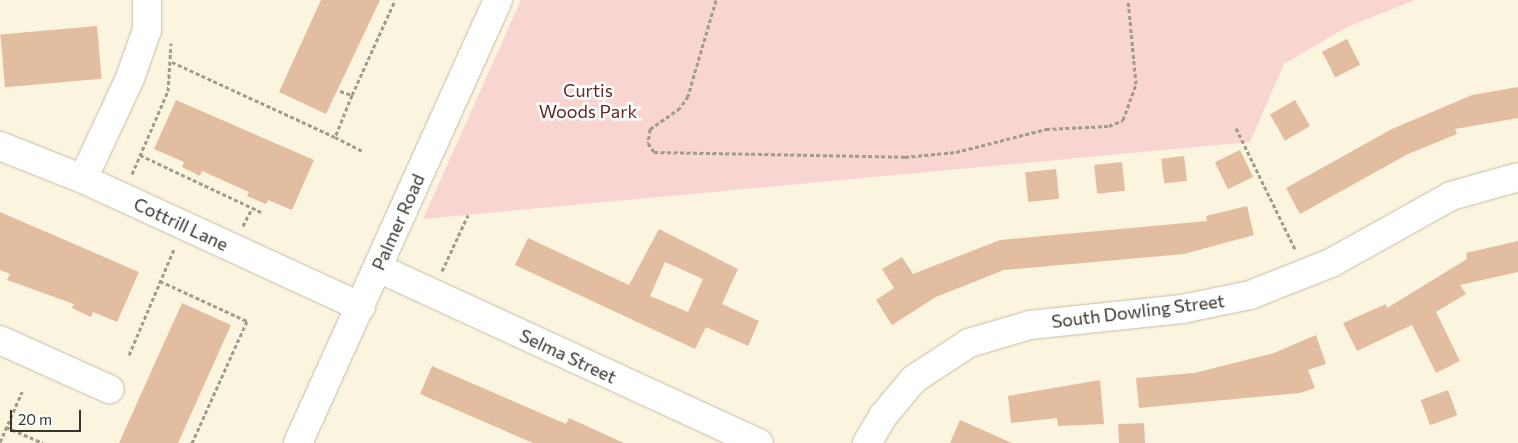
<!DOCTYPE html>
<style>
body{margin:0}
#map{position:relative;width:1518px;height:443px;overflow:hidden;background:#fbf4de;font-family:Commissioner,sans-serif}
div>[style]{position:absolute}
.green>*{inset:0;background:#f8d5d0}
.building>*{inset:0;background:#e3bd9f;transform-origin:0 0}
.path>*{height:3px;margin-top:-1.5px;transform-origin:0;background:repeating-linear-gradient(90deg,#a09b8b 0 4px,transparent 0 6.5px)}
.roads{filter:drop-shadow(0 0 1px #c4bda8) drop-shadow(0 0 1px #c4bda8)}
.minor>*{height:28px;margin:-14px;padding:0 14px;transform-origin:14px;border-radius:14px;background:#fff}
span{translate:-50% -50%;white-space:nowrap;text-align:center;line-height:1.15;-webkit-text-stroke:5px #fff;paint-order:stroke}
.park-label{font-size:18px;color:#652822}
.street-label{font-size:18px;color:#36342b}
.scale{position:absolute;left:10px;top:410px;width:71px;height:22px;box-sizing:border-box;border:2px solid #36342b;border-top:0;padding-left:6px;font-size:15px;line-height:18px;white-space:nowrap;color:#36342b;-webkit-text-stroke:4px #fff;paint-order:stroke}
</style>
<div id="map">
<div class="green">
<div style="clip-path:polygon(521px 0,1415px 0,1345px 28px,1284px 64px,1250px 142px,423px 219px)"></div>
</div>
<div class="building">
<div style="clip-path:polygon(321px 0,380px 0,326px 114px,279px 92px)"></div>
<div style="left:97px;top:26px;width:53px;height:97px;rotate:85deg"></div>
<div style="left:1347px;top:39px;width:29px;height:28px;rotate:63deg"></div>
<div style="clip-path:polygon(1518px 87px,1518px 118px,1455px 129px,1457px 134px,1408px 154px,1300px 214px,1286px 188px,1392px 129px,1472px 95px)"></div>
<div style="clip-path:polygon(176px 100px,314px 160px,292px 210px,268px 200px,266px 204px,247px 196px,249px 192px,202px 171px,200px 176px,182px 167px,184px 162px,154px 149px)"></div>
<div style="left:1295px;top:100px;width:30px;height:29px;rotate:60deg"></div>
<div style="left:1240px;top:150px;width:30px;height:28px;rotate:64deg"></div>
<div style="left:1184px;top:156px;width:25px;height:23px;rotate:83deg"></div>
<div style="left:1122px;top:162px;width:29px;height:28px;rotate:84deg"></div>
<div style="left:1056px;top:169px;width:30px;height:31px;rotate:84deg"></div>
<div style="clip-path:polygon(1247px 206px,1254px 235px,1184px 254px,1004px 270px,936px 297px,892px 325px,876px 300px,894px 288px,882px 269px,902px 257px,913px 274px,1000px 240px,1207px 221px,1206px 216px)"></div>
<div style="clip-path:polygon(0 212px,139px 272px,117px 322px,93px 312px,91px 317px,72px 308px,74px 304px,7px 280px,10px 274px,0 270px)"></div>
<div style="clip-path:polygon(evenodd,659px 229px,738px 269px,722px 304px,759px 321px,748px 346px,706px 327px,695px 349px,515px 265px,528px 238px,629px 285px,659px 229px,665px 262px,703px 279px,688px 312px,650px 296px,665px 262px)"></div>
<div style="clip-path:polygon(1518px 241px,1518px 272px,1460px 285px,1466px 294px,1436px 312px,1460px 361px,1436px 373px,1412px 325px,1357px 351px,1343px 323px,1386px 304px,1387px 308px,1467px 259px,1466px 253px)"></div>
<div style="clip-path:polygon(182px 303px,231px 325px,178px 443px,119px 443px)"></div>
<div style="clip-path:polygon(1316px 335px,1326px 364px,1308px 370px,1315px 388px,1300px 393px,1139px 408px,1136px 378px,1194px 373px,1274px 353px)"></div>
<div style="clip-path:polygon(432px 366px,566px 424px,569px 418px,624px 443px,533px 443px,420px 394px)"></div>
<div style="clip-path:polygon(1100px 380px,1104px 424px,1058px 426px,1057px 418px,1011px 423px,1008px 396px)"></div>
<div style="left:1448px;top:390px;width:27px;height:29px;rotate:70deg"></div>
<div style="clip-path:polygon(960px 420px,1012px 443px,950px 443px)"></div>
<div style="left:1144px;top:423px;width:20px;height:26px;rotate:87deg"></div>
</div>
<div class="path">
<div style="left:716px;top:0;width:100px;rotate:106.3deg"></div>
<div style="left:688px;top:96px;width:14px;rotate:124deg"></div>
<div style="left:680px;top:108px;width:37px;rotate:145deg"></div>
<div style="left:650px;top:129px;width:14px;rotate:98deg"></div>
<div style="left:648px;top:143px;width:11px;rotate:56deg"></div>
<div style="left:654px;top:152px;width:251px;rotate:1.1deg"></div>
<div style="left:905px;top:157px;width:51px;rotate:-5.6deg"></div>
<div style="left:956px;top:152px;width:93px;rotate:-14.3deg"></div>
<div style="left:1046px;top:129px;width:63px;rotate:-2.7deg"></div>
<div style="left:1109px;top:126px;width:15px;rotate:-23deg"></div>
<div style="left:1123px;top:120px;width:38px;rotate:-70deg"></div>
<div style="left:1136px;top:84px;width:84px;rotate:-95.4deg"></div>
<div style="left:172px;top:62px;width:179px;rotate:24.7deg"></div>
<div style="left:340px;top:91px;width:13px;rotate:18deg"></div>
<div style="left:352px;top:95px;width:45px;rotate:112deg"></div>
<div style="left:335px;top:137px;width:30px;rotate:27deg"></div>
<div style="left:352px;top:95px;width:104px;rotate:-65.6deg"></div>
<div style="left:1236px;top:128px;width:135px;rotate:64deg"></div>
<div style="left:140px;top:155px;width:134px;rotate:25.2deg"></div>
<div style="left:132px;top:174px;width:90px;rotate:-66.6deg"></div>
<div style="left:168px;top:91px;width:48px;rotate:-86.4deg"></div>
<div style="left:243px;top:226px;width:20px;rotate:-63deg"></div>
<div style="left:442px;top:271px;width:62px;rotate:-65.1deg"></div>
<div style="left:160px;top:281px;width:96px;rotate:24.7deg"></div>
<div style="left:247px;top:321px;width:134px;rotate:114.3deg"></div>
<div style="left:129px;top:355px;width:115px;rotate:-67deg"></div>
<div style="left:6px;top:427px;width:40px;rotate:23.4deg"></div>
<div style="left:0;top:442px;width:55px;rotate:-66.3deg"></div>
</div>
<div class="roads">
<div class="minor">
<div style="left:0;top:146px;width:89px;rotate:21.7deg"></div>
<div style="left:83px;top:179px;width:306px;rotate:24.7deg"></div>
<div style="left:83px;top:179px;width:111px;rotate:-65deg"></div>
<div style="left:130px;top:78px;width:51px;rotate:-70.5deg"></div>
<div style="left:147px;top:30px;width:30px;rotate:-90deg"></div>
<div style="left:378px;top:268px;width:419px;rotate:24.7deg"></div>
<div style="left:0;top:340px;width:120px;rotate:24.2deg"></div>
<div style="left:298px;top:443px;width:486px;rotate:-65.7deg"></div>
<div style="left:867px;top:443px;width:31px;rotate:-59deg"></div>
<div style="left:883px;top:416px;width:48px;rotate:-50deg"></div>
<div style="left:914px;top:379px;width:66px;rotate:-33.2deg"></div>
<div style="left:969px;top:343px;width:64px;rotate:-16.4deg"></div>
<div style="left:1030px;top:325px;width:153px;rotate:-6deg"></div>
<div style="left:1182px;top:309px;width:69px;rotate:-11.6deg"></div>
<div style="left:1250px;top:295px;width:87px;rotate:-21.6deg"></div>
<div style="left:1331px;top:263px;width:137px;rotate:-29.2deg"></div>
<div style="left:1451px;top:196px;width:70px;rotate:-15.8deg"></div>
</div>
</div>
<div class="park-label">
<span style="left:588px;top:101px">Curtis<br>Woods Park</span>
</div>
<div class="street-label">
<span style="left:398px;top:222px;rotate:-66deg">Palmer Road</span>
<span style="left:181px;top:224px;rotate:25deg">Cottrill Lane</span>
<span style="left:1138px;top:311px;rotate:-7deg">South Dowling Street</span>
<span style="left:568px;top:356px;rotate:25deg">Selma Street</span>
</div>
<div class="scale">20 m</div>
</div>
